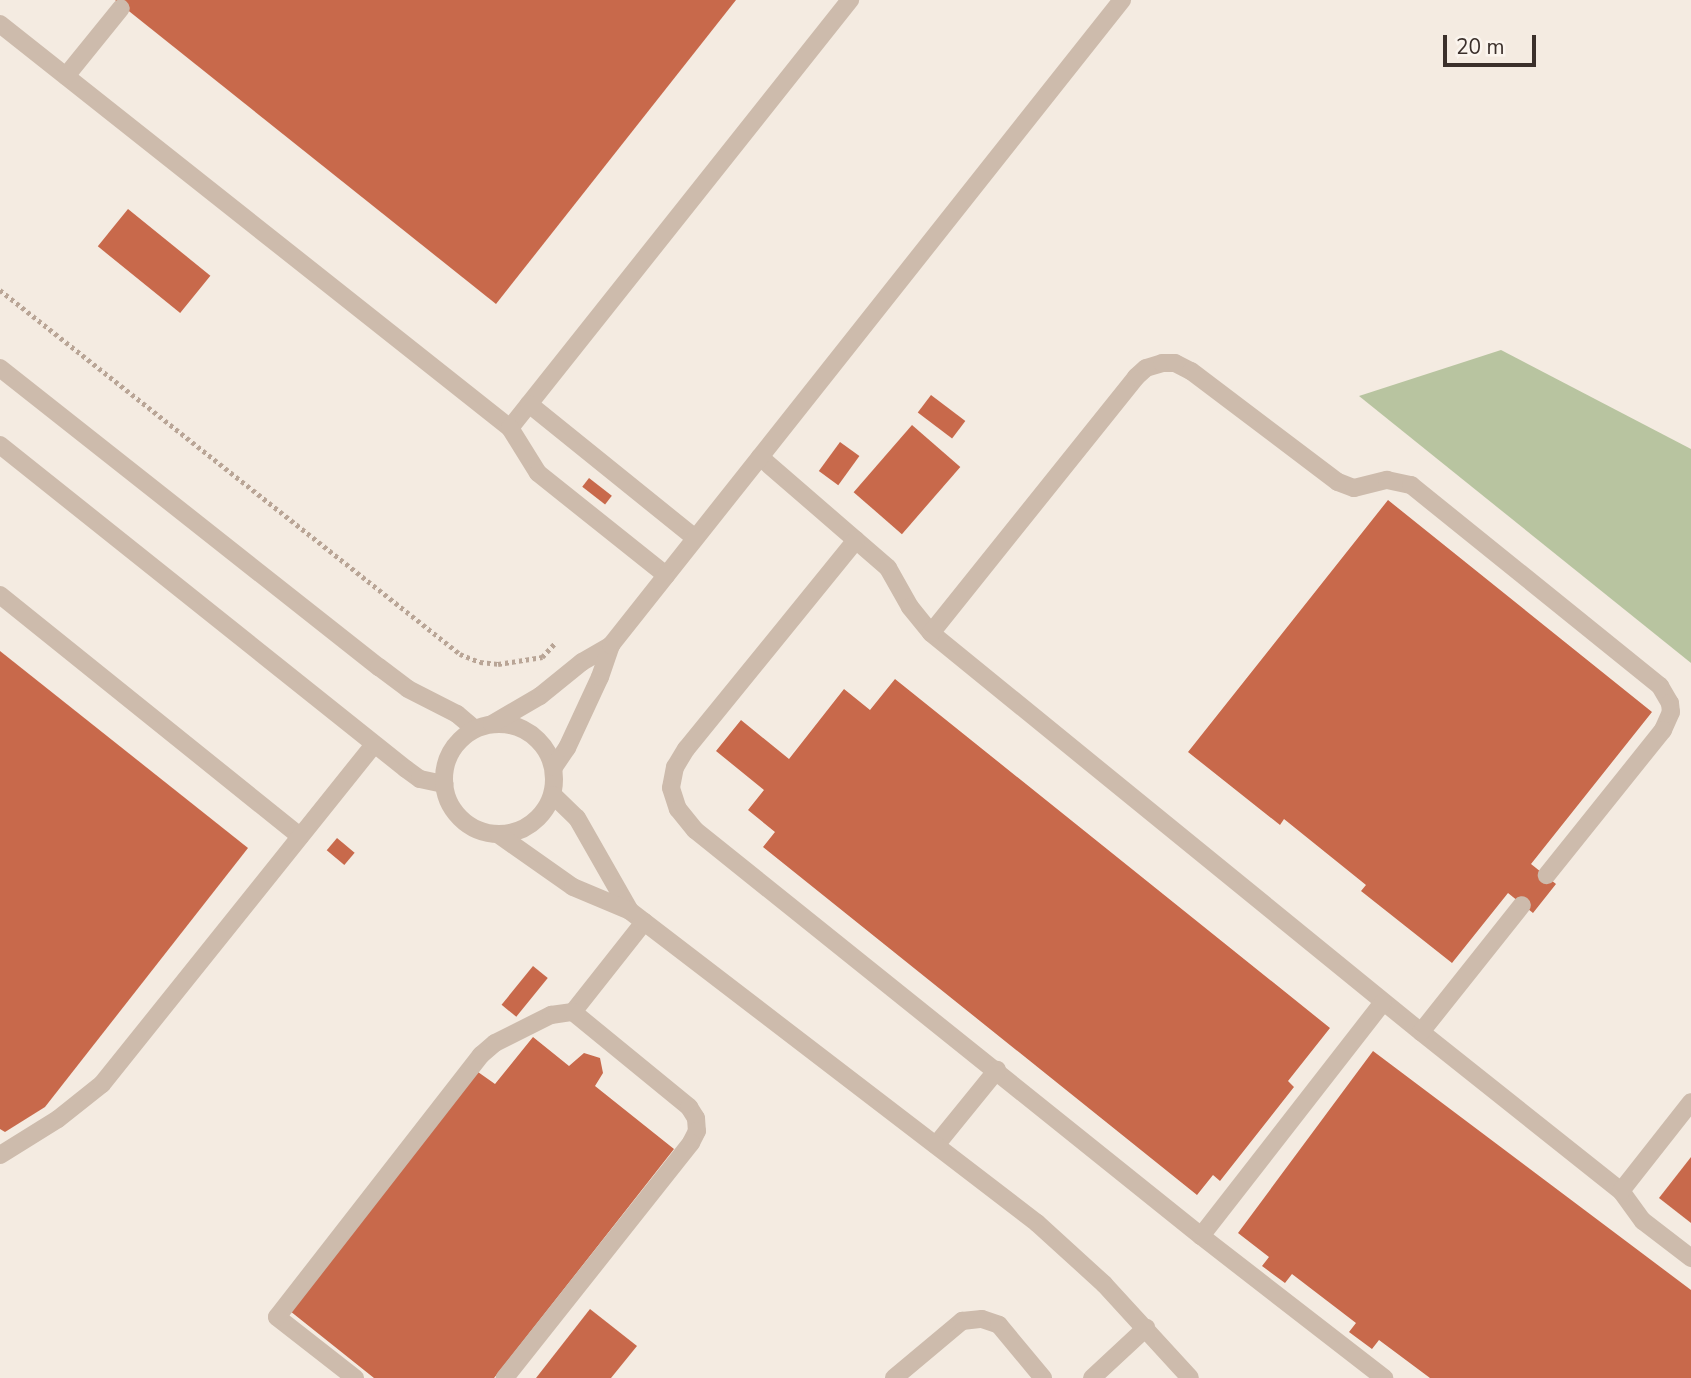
<!DOCTYPE html>
<style>
body{margin:0}
#map{position:relative;width:1691px;height:1378px;overflow:hidden;background:#f4ebe1;font-family:"Nunito Sans",sans-serif}
div>[style]{position:absolute}
.green>*{inset:0;background:#b8c4a0}
.building>*{inset:0;background:#c8694b;transform-origin:0 0}
.path>*{height:4.5px;margin-top:-2.25px;transform-origin:0;background:repeating-linear-gradient(90deg,#b9a596 0 3.5px,transparent 0 7px)}
.service>*{height:18px;margin:-9px;padding:0 9px;transform-origin:9px;border-radius:9px;background:#cdbbac}
.minor>*{height:18px;margin:-9px;padding:0 9px;transform-origin:9px;border-radius:9px;background:#cdbbac}
.minor>.ring{margin:-9px;padding:0;box-sizing:content-box;background:none;border:18px solid #cdbbac;border-radius:50%}
span{translate:-50% -50%;white-space:nowrap;text-align:center;line-height:1.15;-webkit-text-stroke:6px #fbf5ee;paint-order:stroke}
.scale{position:absolute;left:1443px;top:35px;width:93px;height:32px;box-sizing:border-box;border:4px solid #3b302b;border-top:0;padding-left:9px;font-size:21px;line-height:24px;white-space:nowrap;color:#3b302b;-webkit-text-stroke:5px #fbf5ee;paint-order:stroke}
</style>
<div id="map">
<div class="green">
<div style="clip-path:polygon(1501px 350px,1691px 449px,1691px 663px,1359px 396px)"></div>
</div>
<div class="building">
<div style="clip-path:polygon(115px 0,736px 0,496px 304px)"></div>
<div style="left:128px;top:209px;width:106px;height:48px;rotate:39deg"></div>
<div style="left:931px;top:395px;width:43px;height:22px;rotate:37deg"></div>
<div style="left:912px;top:425px;width:64px;height:89px;rotate:41deg"></div>
<div style="left:840px;top:442px;width:24px;height:36px;rotate:36deg"></div>
<div style="left:589px;top:478px;width:29px;height:11px;rotate:38deg"></div>
<div style="clip-path:polygon(1388px 500px,1652px 712px,1531px 864px,1556px 884px,1533px 913px,1508px 893px,1452px 963px,1361px 891px,1366px 885px,1284px 819px,1280px 825px,1188px 752px)"></div>
<div style="clip-path:polygon(0 651px,248px 848px,45px 1107px,5px 1132px,0 1129px)"></div>
<div style="clip-path:polygon(895px 679px,1330px 1028px,1288px 1081px,1294px 1087px,1220px 1181px,1213px 1175px,1197px 1195px,763px 847px,775px 832px,748px 810px,764px 790px,716px 751px,741px 720px,789px 759px,844px 689px,870px 710px)"></div>
<div style="left:337px;top:838px;width:23px;height:16px;rotate:40deg"></div>
<div style="left:533px;top:966px;width:19px;height:50px;rotate:39deg"></div>
<div style="clip-path:polygon(533px 1037px,569px 1066px,584px 1053px,600px 1058px,603px 1073px,595px 1086px,674px 1149px,494px 1378px,374px 1378px,290px 1311px,478px 1072px,495px 1084px)"></div>
<div style="clip-path:polygon(1373px 1051px,1691px 1290px,1691px 1378px,1430px 1378px,1379px 1340px,1372px 1349px,1349px 1332px,1356px 1323px,1292px 1274px,1285px 1283px,1262px 1266px,1269px 1257px,1238px 1233px)"></div>
<div style="clip-path:polygon(1691px 1157px,1691px 1223px,1659px 1198px)"></div>
<div style="clip-path:polygon(590px 1309px,637px 1346px,611px 1378px,536px 1378px)"></div>
</div>
<div class="path">
<div style="left:0;top:290px;width:587px;rotate:38.35deg"></div>
<div style="left:460px;top:654px;width:22px;rotate:22deg"></div>
<div style="left:480px;top:662px;width:18px;rotate:6deg"></div>
<div style="left:498px;top:664px;width:45px;rotate:-9deg"></div>
<div style="left:542px;top:657px;width:18px;rotate:-47deg"></div>
</div>
<div class="service">
<div style="left:0;top:24px;width:651px;rotate:38.38deg"></div>
<div style="left:510px;top:428px;width:547px;rotate:-51.54deg"></div>
<div style="left:66px;top:76px;width:87px;rotate:-51deg"></div>
<div style="left:529px;top:404px;width:213px;rotate:38.9deg"></div>
<div style="left:510px;top:428px;width:53px;rotate:58.1deg"></div>
<div style="left:538px;top:473px;width:164px;rotate:38.6deg"></div>
<div style="left:760px;top:457px;width:169px;rotate:40.9deg"></div>
<div style="left:888px;top:568px;width:45px;rotate:60.6deg"></div>
<div style="left:910px;top:607px;width:33px;rotate:51deg"></div>
<div style="left:931px;top:633px;width:632px;rotate:39.16deg"></div>
<div style="left:1421px;top:1032px;width:256px;rotate:38.5deg"></div>
<div style="left:1621px;top:1191px;width:37px;rotate:54deg"></div>
<div style="left:1643px;top:1221px;width:61px;rotate:37.6deg"></div>
<div style="left:856px;top:540px;width:269px;rotate:129.1deg"></div>
<div style="left:686px;top:749px;width:21px;rotate:121deg"></div>
<div style="left:675px;top:767px;width:21px;rotate:101deg"></div>
<div style="left:671px;top:788px;width:22px;rotate:72deg"></div>
<div style="left:678px;top:809px;width:27px;rotate:51deg"></div>
<div style="left:695px;top:830px;width:649px;rotate:38.74deg"></div>
<div style="left:1201px;top:1236px;width:232px;rotate:37.8deg"></div>
<div style="left:0;top:595px;width:385px;rotate:38.8deg"></div>
<div style="left:931px;top:633px;width:328px;rotate:-51.3deg"></div>
<div style="left:1136px;top:377px;width:13px;rotate:-42deg"></div>
<div style="left:1146px;top:368px;width:17px;rotate:-17deg"></div>
<div style="left:1162px;top:363px;width:13px"></div>
<div style="left:1175px;top:363px;width:18px;rotate:27deg"></div>
<div style="left:1191px;top:371px;width:184px;rotate:37.1deg"></div>
<div style="left:1338px;top:482px;width:17px;rotate:21deg"></div>
<div style="left:1354px;top:488px;width:34px;rotate:-14deg"></div>
<div style="left:1387px;top:480px;width:25px;rotate:12deg"></div>
<div style="left:1411px;top:485px;width:320px;rotate:38.9deg"></div>
<div style="left:1660px;top:686px;width:20px;rotate:60deg"></div>
<div style="left:1670px;top:703px;width:9px;rotate:84deg"></div>
<div style="left:1671px;top:712px;width:20px;rotate:114deg"></div>
<div style="left:1663px;top:730px;width:186px;rotate:128.7deg"></div>
<div style="left:573px;top:1012px;width:115px;rotate:-51.7deg"></div>
<div style="left:1421px;top:1032px;width:162px;rotate:-51.5deg"></div>
<div style="left:936px;top:1145px;width:97px;rotate:-50.9deg"></div>
<div style="left:0;top:1155px;width:68px;rotate:-31.8deg"></div>
<div style="left:58px;top:1119px;width:56px;rotate:-38.5deg"></div>
<div style="left:102px;top:1084px;width:435px;rotate:-51.3deg"></div>
<div style="left:1621px;top:1191px;width:113px;rotate:-51.8deg"></div>
<div style="left:1201px;top:1236px;width:296px;rotate:-52.1deg"></div>
<div style="left:355px;top:1378px;width:99px;rotate:-142deg"></div>
<div style="left:277px;top:1317px;width:332px;rotate:-52.1deg"></div>
<div style="left:481px;top:1055px;width:18px;rotate:-41deg"></div>
<div style="left:495px;top:1043px;width:63px;rotate:-26.6deg"></div>
<div style="left:551px;top:1015px;width:22px;rotate:-8deg"></div>
<div style="left:573px;top:1012px;width:150px;rotate:39.3deg"></div>
<div style="left:689px;top:1107px;width:13px;rotate:58deg"></div>
<div style="left:696px;top:1118px;width:13px;rotate:86deg"></div>
<div style="left:697px;top:1131px;width:13px;rotate:117deg"></div>
<div style="left:691px;top:1143px;width:300px;rotate:128.4deg"></div>
<div style="left:894px;top:1378px;width:89px;rotate:-40deg"></div>
<div style="left:962px;top:1321px;width:20px;rotate:-6deg"></div>
<div style="left:982px;top:1319px;width:18px;rotate:19deg"></div>
<div style="left:999px;top:1325px;width:69px;rotate:50.3deg"></div>
<div style="left:1092px;top:1378px;width:74px;rotate:-42.8deg"></div>
</div>
<div class="minor">
<div style="left:0;top:368px;width:483px;rotate:38.3deg"></div>
<div style="left:379px;top:667px;width:36px;rotate:37deg"></div>
<div style="left:408px;top:689px;width:55px;rotate:27deg"></div>
<div style="left:457px;top:714px;width:23px;rotate:40deg"></div>
<div style="left:0;top:445px;width:519px;rotate:38.59deg"></div>
<div style="left:406px;top:769px;width:17px;rotate:36deg"></div>
<div style="left:420px;top:779px;width:25px;rotate:12deg"></div>
<div class="ring" style="left:444px;top:724px;width:92px;height:92px"></div>
<div style="left:492px;top:724px;width:56px;rotate:-30.3deg"></div>
<div style="left:540px;top:696px;width:54px;rotate:-39deg"></div>
<div style="left:582px;top:662px;width:34px;rotate:-30deg"></div>
<div style="left:554px;top:767px;width:23px;rotate:-56deg"></div>
<div style="left:567px;top:748px;width:78px;rotate:-65.1deg"></div>
<div style="left:600px;top:677px;width:34px;rotate:-71deg"></div>
<div style="left:611px;top:645px;width:823px;rotate:-51.61deg"></div>
<div style="left:553px;top:795px;width:33px;rotate:44deg"></div>
<div style="left:577px;top:818px;width:107px;rotate:60.3deg"></div>
<div style="left:630px;top:911px;width:513px;rotate:37.47deg"></div>
<div style="left:1037px;top:1223px;width:91px;rotate:42.3deg"></div>
<div style="left:1104px;top:1284px;width:127px;rotate:47.5deg"></div>
<div style="left:499px;top:835px;width:90px;rotate:35.1deg"></div>
<div style="left:573px;top:887px;width:62px;rotate:22.8deg"></div>
</div>
<div class="scale">20 m</div>
</div>
